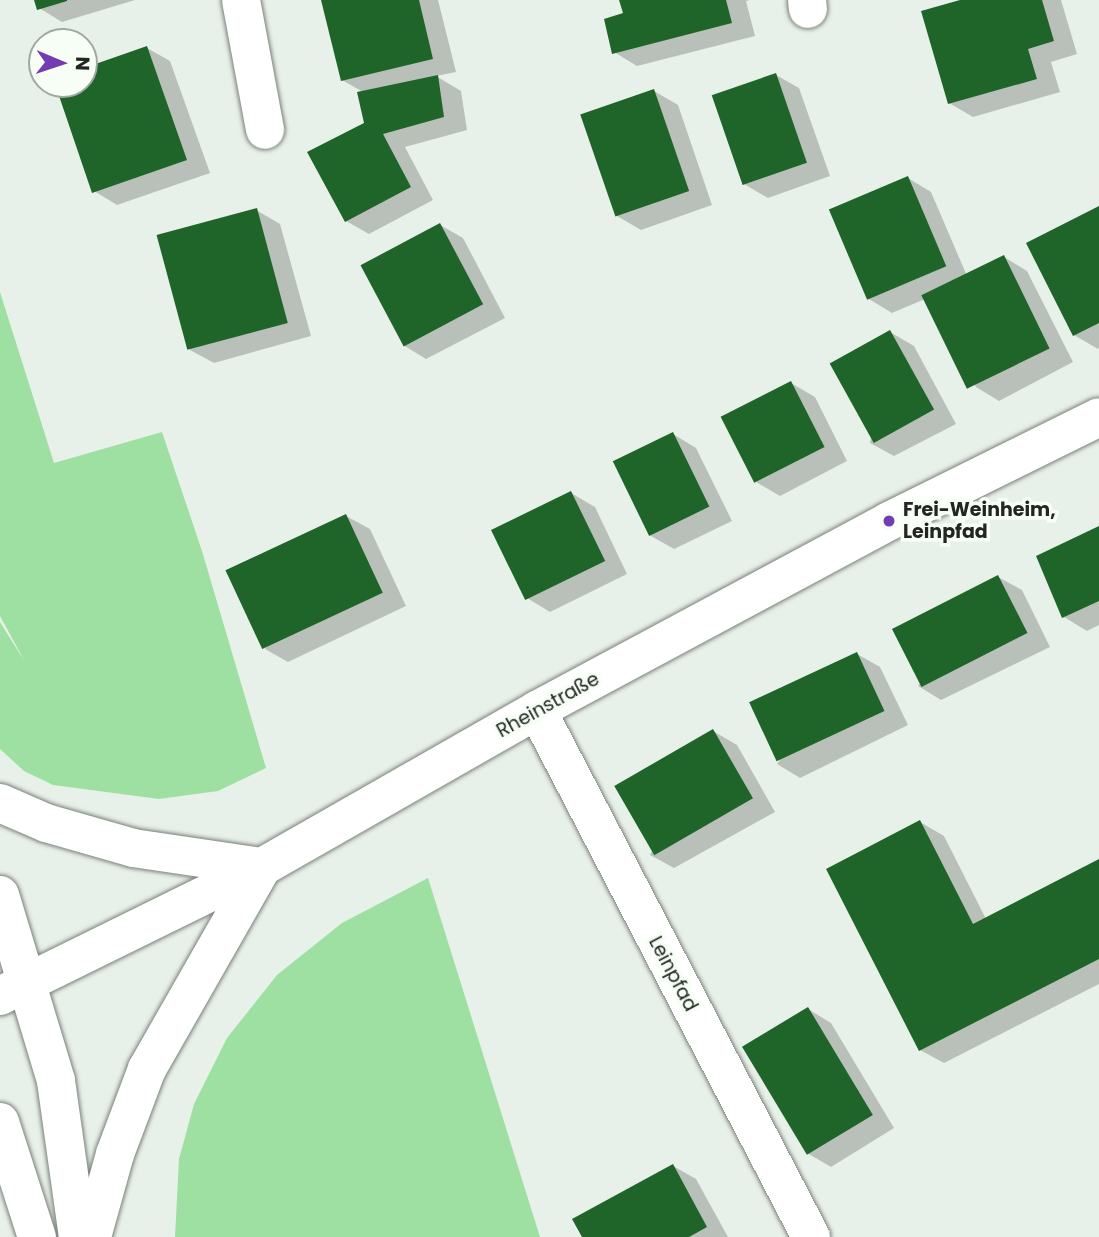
<!DOCTYPE html>
<meta charset="utf-8">
<style>
body{margin:0}
#map{position:relative;width:1099px;height:1237px;overflow:hidden;background:#e8f1e9;font-family:Poppins,sans-serif}
div>[style]{position:absolute}
.green>*{inset:0;background:#9de0a1}
.shadow>*{inset:0;background:#0003}
.building>*{inset:0;background:#1f652a;transform-origin:0 0}
.roads{filter:drop-shadow(0 0 2px #798179) drop-shadow(0 0 2px #798179)}
.minor>*{height:38px;margin:-19px;padding:0 19px;transform-origin:19px;border-radius:19px;background:#fff}
.major>*{height:38px;margin:-19px;padding:0 19px;transform-origin:19px;border-radius:19px;background:#fff}
.dots>*{width:19px;height:19px;translate:-50% -50%;box-sizing:border-box;border:4px solid #f6fef6;border-radius:50%}
span{translate:-50% -50%;white-space:nowrap;text-align:center;line-height:1.15;-webkit-text-stroke:7px #f6fef6;paint-order:stroke}
.poi-label{font-size:19px;color:#222522;font-weight:700}
.left{translate:0 -50%;text-align:left}
.street-label{font-size:19px;color:#222522}
.north{position:absolute;left:28px;top:28px;width:70px;height:70px;box-sizing:border-box;background:#f6fef6;border:2px solid #a1a7a1;border-radius:50%;rotate:92deg;font-size:19px;font-weight:700;line-height:28px;text-align:center;color:#222522}
.north::after{content:'';display:block;margin:auto;width:24px;height:32px;background:#743cb2;clip-path:polygon(50% 0,100% 100%,50% 72%,0 100%)}
</style>
<div id="map">
<div class="green">
<div style="clip-path:polygon(0 292px,54px 463px,162px 432px,202px 551px,266px 768px,218px 791px,159px 799px,53px 785px,24px 771px,0 749px,0 622px,25px 662px,0 616px)"></div>
<div style="clip-path:polygon(428px 878px,540px 1237px,175px 1237px,179px 1159px,194px 1104px,227px 1038px,277px 975px,342px 923px)"></div>
</div>
<div class="shadow">
<div style="clip-path:polygon(36px 0,135px 0,62px 22px,39px 8px)"></div>
<div style="clip-path:polygon(323px 0,438px 0,456px 72px,436px 76px,461px 91px,467px 130px,405px 147px,433px 200px,369px 234px,346px 221px,366px 124px,363px 92px,342px 80px)"></div>
<div style="clip-path:polygon(621px 0,750px 0,746px 1px,755px 36px,637px 66px,614px 52px,625px 15px)"></div>
<div style="clip-path:polygon(966px 0,1061px 0,1077px 54px,1051px 62px,1060px 92px,973px 117px,949px 103px)"></div>
<div style="clip-path:polygon(147px 48px,170px 61px,210px 173px,117px 205px,94px 191px,57px 84px,84px 84px,84px 70px)"></div>
<div style="clip-path:polygon(776px 75px,799px 88px,830px 176px,768px 198px,744px 184px)"></div>
<div style="clip-path:polygon(654px 91px,678px 105px,712px 205px,641px 230px,617px 216px)"></div>
<div style="clip-path:polygon(908px 178px,931px 192px,967px 276px,1004px 257px,1027px 271px,1073px 362px,999px 401px,976px 387px,925px 299px,892px 313px,869px 299px)"></div>
<div style="clip-path:polygon(1099px 207px,1099px 348px,1098px 349px,1074px 335px)"></div>
<div style="clip-path:polygon(256px 210px,280px 224px,311px 336px,214px 363px,190px 350px)"></div>
<div style="clip-path:polygon(440px 225px,463px 238px,505px 318px,426px 359px,403px 345px)"></div>
<div style="clip-path:polygon(890px 332px,914px 346px,956px 424px,894px 456px,870px 443px)"></div>
<div style="clip-path:polygon(791px 383px,815px 397px,847px 461px,780px 496px,756px 482px)"></div>
<div style="clip-path:polygon(673px 434px,696px 448px,732px 521px,674px 549px,651px 536px)"></div>
<div style="clip-path:polygon(571px 493px,595px 507px,627px 574px,550px 612px,527px 598px)"></div>
<div style="clip-path:polygon(346px 516px,370px 529px,406px 606px,288px 662px,265px 649px)"></div>
<div style="clip-path:polygon(1099px 528px,1099px 625px,1087px 631px,1064px 617px,1038px 557px)"></div>
<div style="clip-path:polygon(998px 577px,1022px 590px,1050px 647px,941px 700px,918px 686px)"></div>
<div style="clip-path:polygon(857px 654px,880px 667px,908px 725px,800px 778px,777px 764px)"></div>
<div style="clip-path:polygon(713px 731px,737px 745px,775px 812px,674px 868px,650px 855px)"></div>
<div style="clip-path:polygon(920px 822px,944px 836px,986px 919px,1099px 861px,1099px 984px,944px 1063px,920px 1050px)"></div>
<div style="clip-path:polygon(808px 1009px,831px 1023px,894px 1128px,831px 1167px,807px 1153px)"></div>
<div style="clip-path:polygon(673px 1166px,696px 1179px,728px 1237px,584px 1237px)"></div>
</div>
<div class="building">
<div style="clip-path:polygon(34px 0,67px 0,67px 1px,37px 10px)"></div>
<div style="clip-path:polygon(321px 0,419px 0,433px 59px,341px 81px)"></div>
<div style="clip-path:polygon(619px 0,726px 0,732px 23px,612px 54px,604px 19px,623px 13px)"></div>
<div style="clip-path:polygon(960px 0,1042px 0,1054px 41px,1028px 49px,1037px 79px,948px 104px,921px 11px)"></div>
<div style="clip-path:polygon(147px 46px,187px 160px,92px 193px,55px 84px,84px 84px,84px 68px)"></div>
<div style="left:776px;top:73px;width:95px;height:68px;rotate:71deg"></div>
<div style="clip-path:polygon(438px 75px,444px 117px,383px 134px,411px 187px,345px 222px,307px 152px,364px 123px,357px 92px)"></div>
<div style="left:654px;top:89px;width:108px;height:78px;rotate:71deg"></div>
<div style="left:908px;top:176px;width:98px;height:86px;rotate:67deg"></div>
<div style="clip-path:polygon(1099px 206px,1099px 323px,1073px 336px,1026px 243px)"></div>
<div style="left:257px;top:208px;width:119px;height:104px;rotate:75deg"></div>
<div style="left:440px;top:223px;width:92px;height:90px;rotate:62deg"></div>
<div style="left:1004px;top:255px;width:104px;height:92px;rotate:64deg"></div>
<div style="left:890px;top:330px;width:91px;height:69px;rotate:61deg"></div>
<div style="left:791px;top:381px;width:74px;height:79px;rotate:63deg"></div>
<div style="left:673px;top:432px;width:83px;height:67px;rotate:64deg"></div>
<div style="left:571px;top:491px;width:78px;height:89px;rotate:64deg"></div>
<div style="left:346px;top:514px;width:87px;height:133px;rotate:65deg"></div>
<div style="clip-path:polygon(1099px 526px,1099px 601px,1062px 618px,1036px 556px)"></div>
<div style="left:998px;top:575px;width:65px;height:119px;rotate:63deg"></div>
<div style="left:857px;top:652px;width:65px;height:119px;rotate:65deg"></div>
<div style="left:713px;top:729px;width:80px;height:114px;rotate:60deg"></div>
<div style="clip-path:polygon(920px 820px,973px 924px,1099px 859px,1099px 959px,919px 1051px,826px 869px)"></div>
<div style="left:808px;top:1007px;width:126px;height:77px;rotate:59deg"></div>
<div style="clip-path:polygon(673px 1164px,707px 1227px,689px 1237px,582px 1237px,572px 1219px)"></div>
</div>
<div class="roads">
<div class="minor">
<div style="left:241px;top:0;width:132px;rotate:79.5deg"></div>
<div style="left:807px;top:0;width:9px;rotate:84deg"></div>
<div style="left:537px;top:710px;width:594px;rotate:62.53deg"></div>
<div style="left:0;top:803px;width:50px;rotate:23.5deg"></div>
<div style="left:46px;top:823px;width:91px;rotate:16deg"></div>
<div style="left:133px;top:848px;width:130px;rotate:8.4deg"></div>
<div style="left:28px;top:982px;width:261px;rotate:-26.2deg"></div>
<div style="left:262px;top:867px;width:317px;rotate:-29.7deg"></div>
<div style="left:537px;top:710px;width:400px;rotate:-28.2deg"></div>
<div style="left:889px;top:521px;width:234px;rotate:-26.3deg"></div>
<div style="left:92px;top:1237px;width:86px;rotate:-74.5deg"></div>
<div style="left:115px;top:1154px;width:91px;rotate:-69.4deg"></div>
<div style="left:147px;top:1069px;width:232px;rotate:-60.3deg"></div>
</div>
<div class="major">
<div style="left:0;top:895px;width:194px;rotate:73.2deg"></div>
<div style="left:56px;top:1081px;width:158px;rotate:82deg"></div>
<div style="left:0;top:996px;width:31px;rotate:-27deg"></div>
<div style="left:0;top:1122px;width:121px;rotate:72.2deg"></div>
</div>
</div>
<div class="dots">
<div style="left:889px;top:521px;background:#743cb2"></div>
</div>
<div class="poi-label">
<span class="left" style="left:903px;top:521px">Frei-Weinheim,<br>Leinpfad</span>
</div>
<div class="street-label">
<span style="left:548px;top:705px;rotate:-29deg">Rheinstraße</span>
<span style="left:673px;top:974px;rotate:62deg">Leinpfad</span>
</div>
<div class="north">N</div>
</div>
